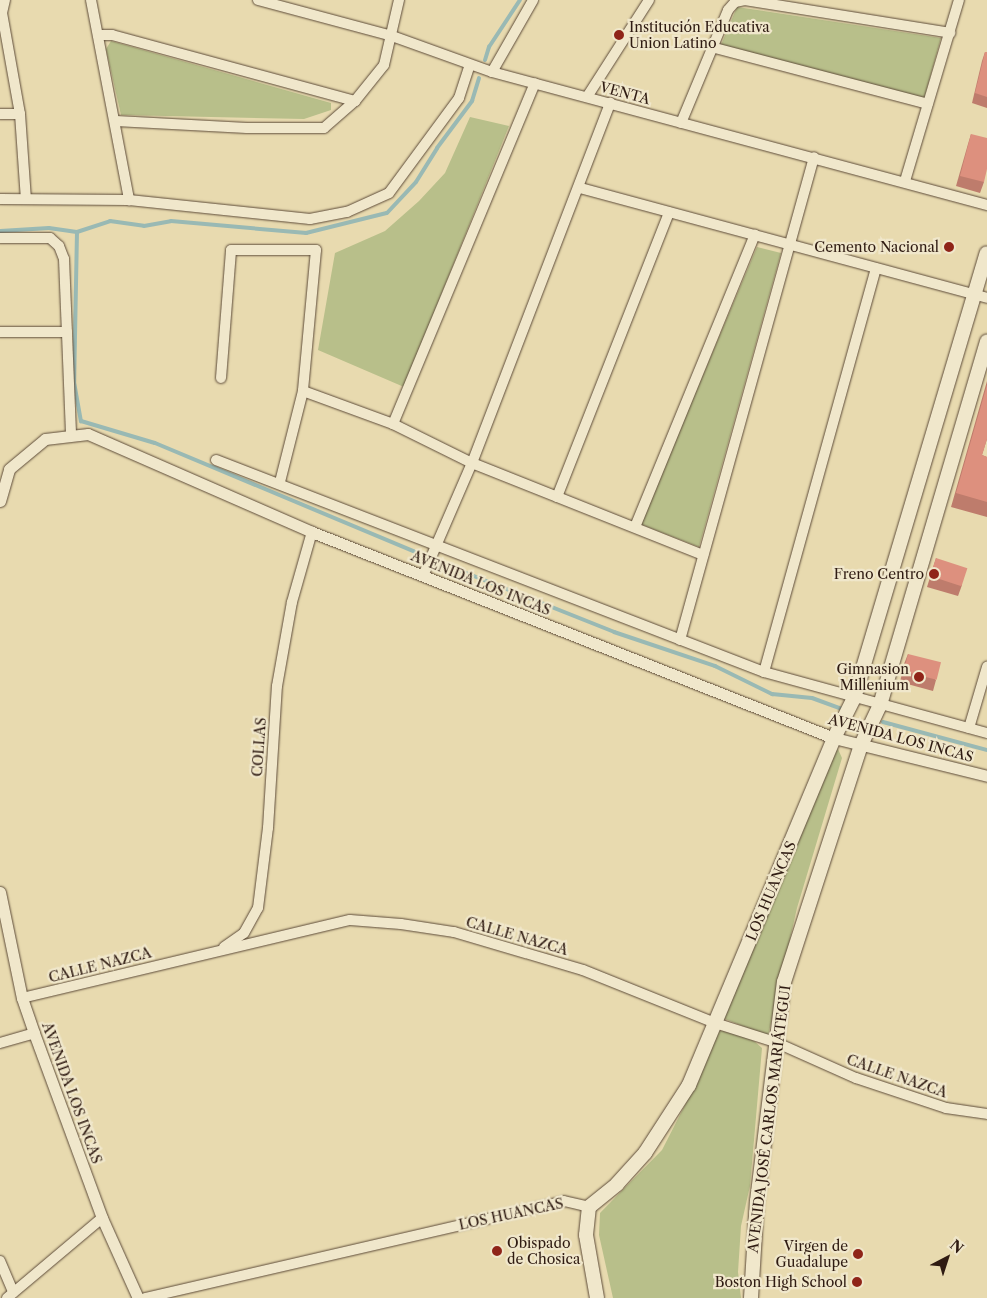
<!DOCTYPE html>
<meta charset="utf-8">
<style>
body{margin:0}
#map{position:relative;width:987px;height:1298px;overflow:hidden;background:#e8daaf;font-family:"Libre Caslon Text",serif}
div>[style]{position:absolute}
.green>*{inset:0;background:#b8bf8a}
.stream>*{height:4px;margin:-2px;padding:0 2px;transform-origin:2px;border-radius:2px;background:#99b9b4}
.roads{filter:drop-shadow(0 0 1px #5d4b39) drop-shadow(0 0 1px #5d4b39)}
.minor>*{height:10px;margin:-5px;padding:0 5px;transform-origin:5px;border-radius:5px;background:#f0e7cb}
.tertiary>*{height:11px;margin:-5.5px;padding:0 5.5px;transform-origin:5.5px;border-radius:5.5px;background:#f0e7cb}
.secondary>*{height:14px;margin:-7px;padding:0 7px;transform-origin:7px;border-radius:7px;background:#f0e7cb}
.wall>*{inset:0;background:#be7c6c}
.building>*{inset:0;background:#dd907e;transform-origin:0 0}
.dots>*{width:14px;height:14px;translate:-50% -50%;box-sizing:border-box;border:2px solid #f0e7cb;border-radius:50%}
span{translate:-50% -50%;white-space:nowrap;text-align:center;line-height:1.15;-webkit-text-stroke:4.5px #f0e7cb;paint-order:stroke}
.poi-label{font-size:14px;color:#2f1b12}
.left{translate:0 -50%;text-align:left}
.right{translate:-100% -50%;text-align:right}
.street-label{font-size:14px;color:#2f1b12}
.north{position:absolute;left:922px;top:1233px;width:50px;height:50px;-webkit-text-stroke:4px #f0e7cb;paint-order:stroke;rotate:40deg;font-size:14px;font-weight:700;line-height:20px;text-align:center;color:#2f1b12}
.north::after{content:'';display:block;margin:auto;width:18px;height:22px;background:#2f1b12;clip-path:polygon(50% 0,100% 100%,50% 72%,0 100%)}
</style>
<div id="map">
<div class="green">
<div style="clip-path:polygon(737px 7px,941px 38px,924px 99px,721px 45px)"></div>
<div style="clip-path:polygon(111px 41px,331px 103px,331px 110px,304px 119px,121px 115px,106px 49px)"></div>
<div style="clip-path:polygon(470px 117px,509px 126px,404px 387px,318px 350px,335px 253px,385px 231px,419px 201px,445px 173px)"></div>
<div style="clip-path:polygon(757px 247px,781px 253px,699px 547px,640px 524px)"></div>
<div style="clip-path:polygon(838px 749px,842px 758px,797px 908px,768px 1036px,715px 1015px,834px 751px)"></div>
<div style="clip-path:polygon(727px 1030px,754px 1041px,762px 1048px,750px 1186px,741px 1226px,738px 1272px,741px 1298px,613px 1298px,599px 1235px,600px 1213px,662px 1150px,686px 1103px,716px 1032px)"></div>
</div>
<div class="stream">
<div style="left:485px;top:60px;width:14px;rotate:-73deg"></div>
<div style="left:489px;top:47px;width:56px;rotate:-56.6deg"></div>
<div style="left:0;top:231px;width:49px;rotate:-3.5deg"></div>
<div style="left:49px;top:228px;width:28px;rotate:8deg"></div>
<div style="left:77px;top:232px;width:35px;rotate:-18deg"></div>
<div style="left:110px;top:221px;width:34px;rotate:8deg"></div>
<div style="left:144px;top:226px;width:27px;rotate:-10deg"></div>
<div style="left:171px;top:221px;width:136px;rotate:5.1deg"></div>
<div style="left:306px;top:233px;width:83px;rotate:-13.9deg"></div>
<div style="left:387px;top:213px;width:42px;rotate:-46.9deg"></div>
<div style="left:416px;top:182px;width:40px;rotate:-58deg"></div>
<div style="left:437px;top:148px;width:59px;rotate:-53.3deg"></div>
<div style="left:472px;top:101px;width:24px;rotate:-73deg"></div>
<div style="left:77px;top:232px;width:150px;rotate:91.1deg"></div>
<div style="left:74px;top:382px;width:40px;rotate:80deg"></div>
<div style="left:81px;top:421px;width:77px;rotate:16.6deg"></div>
<div style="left:155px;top:443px;width:295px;rotate:22.7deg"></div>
<div style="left:436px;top:561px;width:192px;rotate:21.7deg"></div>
<div style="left:614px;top:632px;width:107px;rotate:18.6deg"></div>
<div style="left:715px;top:666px;width:64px;rotate:26.2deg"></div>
<div style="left:772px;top:694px;width:40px;rotate:5.7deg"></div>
<div style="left:812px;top:698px;width:33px;rotate:20deg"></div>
<div style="left:883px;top:722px;width:108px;rotate:15.1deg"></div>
</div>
<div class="roads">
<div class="minor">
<div style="left:5px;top:0;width:13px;rotate:103deg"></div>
<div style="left:2px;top:13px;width:103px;rotate:79.9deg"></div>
<div style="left:20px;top:114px;width:85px;rotate:86deg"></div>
<div style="left:91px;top:0;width:204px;rotate:79.2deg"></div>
<div style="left:258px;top:0;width:139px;rotate:15deg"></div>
<div style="left:392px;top:36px;width:106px;rotate:19.8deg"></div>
<div style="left:492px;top:72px;width:513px;rotate:15.04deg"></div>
<div style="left:98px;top:35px;width:14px"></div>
<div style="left:112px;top:35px;width:252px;rotate:15.2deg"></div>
<div style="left:715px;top:48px;width:220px;rotate:14.7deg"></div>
<div style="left:492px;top:72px;width:83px;rotate:-60.3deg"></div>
<div style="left:587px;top:97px;width:115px;rotate:-57.4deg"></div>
<div style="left:0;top:114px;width:20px"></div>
<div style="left:116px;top:121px;width:131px;rotate:3.1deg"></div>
<div style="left:247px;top:128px;width:77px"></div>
<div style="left:324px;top:128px;width:41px;rotate:-41.1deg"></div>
<div style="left:355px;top:101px;width:46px;rotate:-51.1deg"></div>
<div style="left:384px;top:65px;width:67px;rotate:-77deg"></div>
<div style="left:681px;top:123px;width:122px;rotate:-67.4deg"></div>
<div style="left:728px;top:10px;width:11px;rotate:-49deg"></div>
<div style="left:735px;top:2px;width:10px;rotate:-11deg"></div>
<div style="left:745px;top:0;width:208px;rotate:9.1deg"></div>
<div style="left:905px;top:181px;width:189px;rotate:-73.4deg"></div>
<div style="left:580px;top:188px;width:422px;rotate:15.1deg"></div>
<div style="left:0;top:199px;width:129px;rotate:0.4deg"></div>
<div style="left:129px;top:200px;width:182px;rotate:6deg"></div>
<div style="left:310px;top:219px;width:38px;rotate:-11deg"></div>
<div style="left:347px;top:212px;width:46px;rotate:-24.3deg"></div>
<div style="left:389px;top:193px;width:118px;rotate:-53.6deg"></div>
<div style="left:459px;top:98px;width:35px;rotate:-72deg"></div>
<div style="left:0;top:238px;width:50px"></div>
<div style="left:50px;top:238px;width:12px;rotate:42deg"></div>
<div style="left:59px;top:246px;width:14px;rotate:69deg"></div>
<div style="left:64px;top:259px;width:175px;rotate:87.7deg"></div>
<div style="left:0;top:332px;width:67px"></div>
<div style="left:221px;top:378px;width:128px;rotate:-85.5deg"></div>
<div style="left:231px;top:250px;width:85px"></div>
<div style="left:316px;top:250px;width:142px;rotate:95.3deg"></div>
<div style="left:303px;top:391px;width:94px;rotate:104.2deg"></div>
<div style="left:303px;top:391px;width:96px;rotate:20.1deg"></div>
<div style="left:393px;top:424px;width:88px;rotate:26.3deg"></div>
<div style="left:472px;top:463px;width:249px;rotate:21.7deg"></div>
<div style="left:393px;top:424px;width:369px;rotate:-67.4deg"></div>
<div style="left:216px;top:460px;width:588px;rotate:21.15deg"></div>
<div style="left:764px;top:672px;width:231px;rotate:15.3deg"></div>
<div style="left:557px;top:497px;width:306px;rotate:-68.5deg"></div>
<div style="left:635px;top:527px;width:316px;rotate:-67.7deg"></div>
<div style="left:423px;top:576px;width:123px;rotate:-66.6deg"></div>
<div style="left:472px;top:463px;width:386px;rotate:-69deg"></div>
<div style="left:680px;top:640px;width:501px;rotate:-74.49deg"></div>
<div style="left:764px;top:672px;width:419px;rotate:-74.5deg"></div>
<div style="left:969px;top:728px;width:64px;rotate:-73.6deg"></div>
<div style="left:224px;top:947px;width:24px;rotate:-35deg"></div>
<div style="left:244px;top:933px;width:29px;rotate:-61deg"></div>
<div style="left:258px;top:908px;width:81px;rotate:-82.9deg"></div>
<div style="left:268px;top:828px;width:142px;rotate:-86.4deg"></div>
<div style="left:277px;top:686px;width:85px;rotate:-79.9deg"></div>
<div style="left:292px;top:602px;width:73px;rotate:-74.1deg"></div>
<div style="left:22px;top:998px;width:337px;rotate:-13.4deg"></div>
<div style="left:350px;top:920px;width:51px;rotate:4.5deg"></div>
<div style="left:401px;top:924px;width:54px;rotate:8.6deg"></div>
<div style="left:454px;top:932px;width:134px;rotate:16.4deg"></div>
<div style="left:583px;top:970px;width:142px;rotate:21.9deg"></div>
<div style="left:715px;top:1023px;width:63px;rotate:17.6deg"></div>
<div style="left:775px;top:1042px;width:89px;rotate:24deg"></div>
<div style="left:856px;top:1078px;width:95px;rotate:18.4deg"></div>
<div style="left:946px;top:1108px;width:41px;rotate:8.3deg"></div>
<div style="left:0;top:1043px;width:35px;rotate:-16deg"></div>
<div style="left:0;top:1261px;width:34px;rotate:67deg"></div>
<div style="left:7px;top:1298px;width:124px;rotate:-40.1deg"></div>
<div style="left:145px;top:1298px;width:430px;rotate:-13deg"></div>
<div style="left:564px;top:1201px;width:26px;rotate:13deg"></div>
</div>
<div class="tertiary">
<div style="left:0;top:501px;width:33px;rotate:-74deg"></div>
<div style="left:9px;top:469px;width:47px;rotate:-39.8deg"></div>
<div style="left:45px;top:439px;width:43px;rotate:-6.6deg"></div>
<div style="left:88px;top:434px;width:244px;rotate:23.6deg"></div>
<div style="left:312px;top:532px;width:561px;rotate:21.54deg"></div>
<div style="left:834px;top:738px;width:158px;rotate:13.9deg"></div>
<div style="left:0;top:892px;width:108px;rotate:78.3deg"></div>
<div style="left:22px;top:998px;width:37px;rotate:71deg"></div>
<div style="left:34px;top:1033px;width:197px;rotate:69.8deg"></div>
<div style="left:102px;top:1218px;width:88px;rotate:65.8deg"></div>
</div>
<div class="secondary">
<div style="left:597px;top:1298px;width:64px;rotate:-99.9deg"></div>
<div style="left:586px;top:1235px;width:28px;rotate:-84deg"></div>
<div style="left:589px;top:1207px;width:36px;rotate:-39deg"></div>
<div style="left:617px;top:1184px;width:42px;rotate:-47.9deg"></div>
<div style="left:645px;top:1153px;width:81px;rotate:-57.1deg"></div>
<div style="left:689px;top:1085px;width:376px;rotate:-67.3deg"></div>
<div style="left:834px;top:738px;width:45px;rotate:-63.4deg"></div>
<div style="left:854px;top:698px;width:464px;rotate:-73.4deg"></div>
<div style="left:751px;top:1298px;width:97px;rotate:-86.5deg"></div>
<div style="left:757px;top:1201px;width:221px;rotate:-83deg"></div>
<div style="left:784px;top:982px;width:249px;rotate:-72deg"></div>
<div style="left:861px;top:745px;width:44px;rotate:-64.6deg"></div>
<div style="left:880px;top:705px;width:379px;rotate:-73.6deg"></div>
</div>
</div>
<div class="wall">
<div style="clip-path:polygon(985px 52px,987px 52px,987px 108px,972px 103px,982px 61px)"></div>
<div style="clip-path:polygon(971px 134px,984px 182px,980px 193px,956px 186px,968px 144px)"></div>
<div style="clip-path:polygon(987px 381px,987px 439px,982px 455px,987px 457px,987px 517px,951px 507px)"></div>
<div style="clip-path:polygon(936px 558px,962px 585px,958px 596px,927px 587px)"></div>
<div style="clip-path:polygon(908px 654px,936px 680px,933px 691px,900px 682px,904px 664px)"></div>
</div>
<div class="building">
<div style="clip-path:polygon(985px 52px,987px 52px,987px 97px,975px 93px)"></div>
<div style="clip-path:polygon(971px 134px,987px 138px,987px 169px,984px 182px,960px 176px)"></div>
<div style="clip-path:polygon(987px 385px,987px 439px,982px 455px,987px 457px,987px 502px,956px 493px)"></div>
<div style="left:936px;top:558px;width:33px;height:19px;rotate:18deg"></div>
<div style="left:908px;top:654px;width:34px;height:18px;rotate:14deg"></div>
</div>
<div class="dots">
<div style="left:619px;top:35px;background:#8f2418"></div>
<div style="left:949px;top:247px;background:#8f2418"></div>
<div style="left:934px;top:574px;background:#8f2418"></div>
<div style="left:919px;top:677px;background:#8f2418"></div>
<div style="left:497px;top:1251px;background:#8f2418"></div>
<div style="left:858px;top:1254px;background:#8f2418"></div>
<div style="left:857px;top:1282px;background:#8f2418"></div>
</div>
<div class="poi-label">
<span class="left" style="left:629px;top:35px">Institución Educativa<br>Union Latino</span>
<span class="right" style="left:939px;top:247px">Cemento Nacional</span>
<span class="right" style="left:924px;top:574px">Freno Centro</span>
<span class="right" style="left:909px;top:677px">Gimnasion<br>Millenium</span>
<span class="left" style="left:507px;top:1251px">Obispado<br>de Chosica</span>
<span class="right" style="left:848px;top:1254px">Virgen de<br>Guadalupe</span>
<span class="right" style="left:847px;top:1282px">Boston High School</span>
</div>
<div class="street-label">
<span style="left:625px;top:93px;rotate:15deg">VENTA</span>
<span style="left:481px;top:583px;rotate:22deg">AVENIDA LOS INCAS</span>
<span style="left:901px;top:738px;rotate:15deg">AVENIDA LOS INCAS</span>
<span style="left:259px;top:747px;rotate:-86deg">COLLAS</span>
<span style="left:771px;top:891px;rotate:-67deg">LOS HUANCAS</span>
<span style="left:517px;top:936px;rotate:16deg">CALLE NAZCA</span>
<span style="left:100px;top:965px;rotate:-14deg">CALLE NAZCA</span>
<span style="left:897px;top:1076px;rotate:19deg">CALLE NAZCA</span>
<span style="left:72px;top:1093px;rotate:70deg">AVENIDA LOS INCAS</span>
<span style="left:769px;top:1119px;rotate:-83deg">AVENIDA JOSÉ CARLOS MARIÁTEGUI</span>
<span style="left:511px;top:1214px;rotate:-12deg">LOS HUANCAS</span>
</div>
<div class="north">N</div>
</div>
